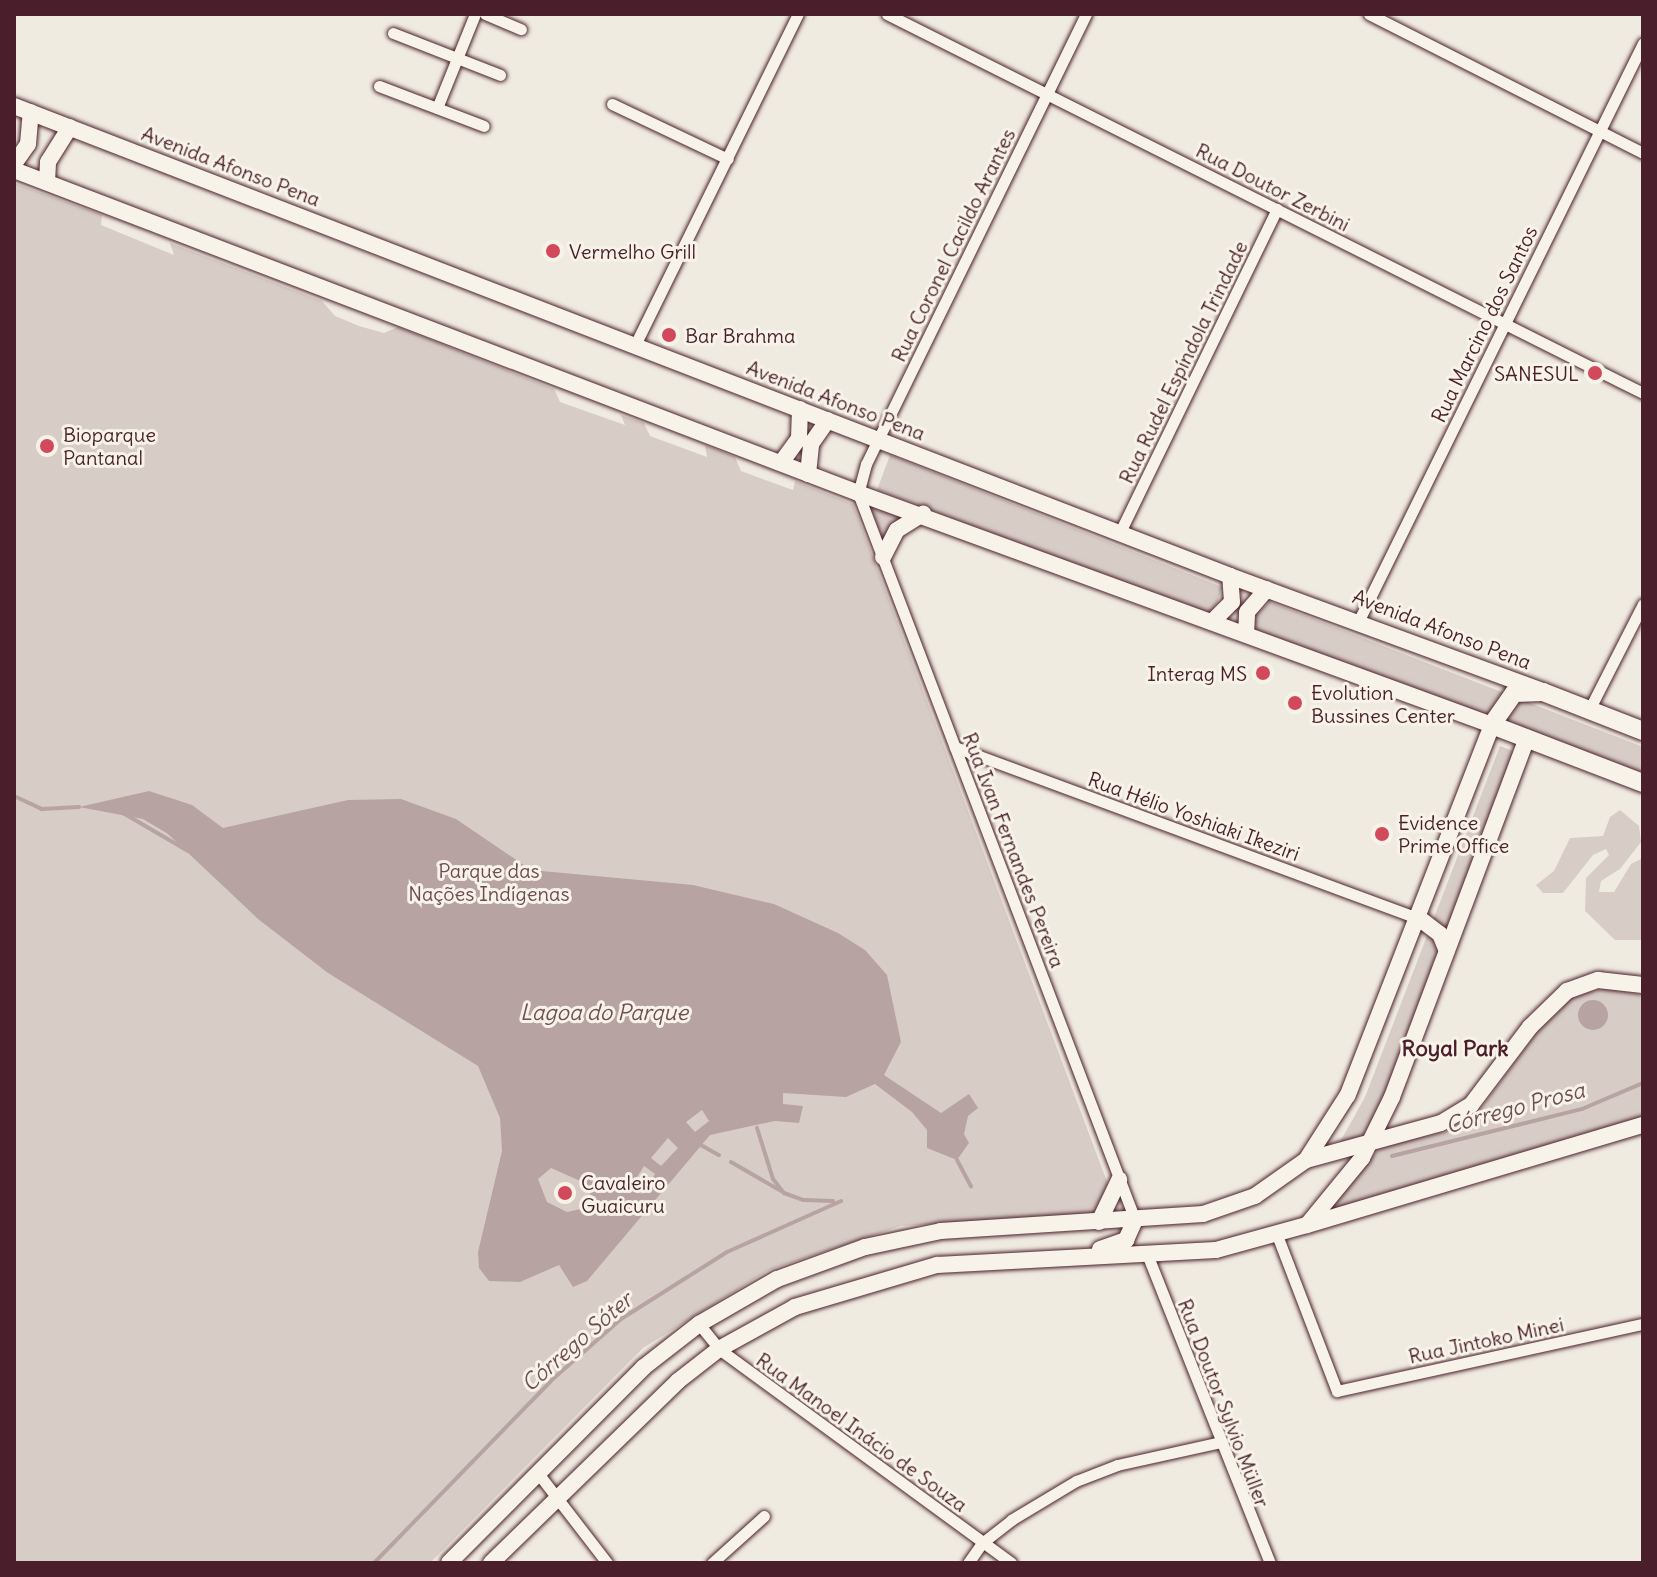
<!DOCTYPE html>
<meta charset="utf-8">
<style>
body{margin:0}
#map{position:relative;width:1657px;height:1577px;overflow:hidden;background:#f0ebe0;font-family:Delius,sans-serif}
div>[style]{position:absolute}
.green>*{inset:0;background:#d8cdc6}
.water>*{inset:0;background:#b7a4a2}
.round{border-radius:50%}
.stream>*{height:4px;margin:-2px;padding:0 2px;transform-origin:2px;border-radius:2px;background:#b7a4a2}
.roads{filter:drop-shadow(0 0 2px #4a1f2b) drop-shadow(0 0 2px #4a1f2b)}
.minor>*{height:11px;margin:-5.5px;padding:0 5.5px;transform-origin:5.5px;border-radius:5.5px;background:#f7f3e8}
.secondary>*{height:16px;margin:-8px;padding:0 8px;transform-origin:8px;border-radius:8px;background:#f7f3e8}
.primary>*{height:18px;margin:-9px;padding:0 9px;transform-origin:9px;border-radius:9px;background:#f7f3e8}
.dots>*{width:22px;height:22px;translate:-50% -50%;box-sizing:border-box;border:4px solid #f7f3e8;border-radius:50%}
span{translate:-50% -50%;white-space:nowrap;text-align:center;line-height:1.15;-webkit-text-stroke:6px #f7f3e8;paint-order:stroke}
.street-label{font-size:20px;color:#4a1f2b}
.poi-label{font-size:20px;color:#4a1f2b}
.left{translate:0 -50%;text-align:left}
.right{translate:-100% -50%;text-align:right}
.park-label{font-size:20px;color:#6e4a52}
.water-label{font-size:22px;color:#704e55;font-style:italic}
.neighbourhood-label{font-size:22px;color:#4a1f2b;font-weight:700}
.frame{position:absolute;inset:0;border:16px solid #4a1f2b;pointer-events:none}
</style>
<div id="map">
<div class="green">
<div style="clip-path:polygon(14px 183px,102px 215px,101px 225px,174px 255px,170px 243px,322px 301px,335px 316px,359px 326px,384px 333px,398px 327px,554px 389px,560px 402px,625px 425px,621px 415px,644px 423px,650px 436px,707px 457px,705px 445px,735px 457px,741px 471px,793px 490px,795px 481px,853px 504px,1109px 1187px,1098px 1213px,901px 1226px,769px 1270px,643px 1348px,430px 1563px,14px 1563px)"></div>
<div style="clip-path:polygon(890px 455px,1222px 587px,1218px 601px,1209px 614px,877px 490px)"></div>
<div style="clip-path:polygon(868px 502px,912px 518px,885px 546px,872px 512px)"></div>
<div style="clip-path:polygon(1270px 602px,1643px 747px,1643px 778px,1255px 633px,1254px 616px)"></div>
<div style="clip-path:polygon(1500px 746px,1515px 752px,1385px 1094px,1367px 1136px,1340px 1142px,1365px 1097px)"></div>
<div style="clip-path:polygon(1620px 810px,1639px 826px,1641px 842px,1620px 869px,1601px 881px,1599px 892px,1614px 892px,1631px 864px,1643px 858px,1643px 940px,1615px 940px,1585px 911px,1586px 878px,1609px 855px,1606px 849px,1593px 855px,1563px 893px,1543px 893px,1536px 885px,1554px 871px,1570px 838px,1603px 836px,1610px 817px)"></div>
<div style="clip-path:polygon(1607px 988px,1643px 995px,1643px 1121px,1326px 1212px,1381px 1147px,1445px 1132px,1482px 1107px,1555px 1008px,1573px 996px)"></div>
</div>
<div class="water">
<div style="clip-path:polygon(evenodd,149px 791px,192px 805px,223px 828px,348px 800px,401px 799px,456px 819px,531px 870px,693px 885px,774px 904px,838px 933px,865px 950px,887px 975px,901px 1042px,884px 1075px,941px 1113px,969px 1094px,978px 1108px,968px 1116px,964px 1134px,969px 1143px,957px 1160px,927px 1148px,927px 1130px,912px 1112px,875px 1084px,846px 1097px,783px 1093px,783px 1104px,803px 1106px,799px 1123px,775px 1121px,710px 1135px,587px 1281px,573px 1287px,559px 1265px,520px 1282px,489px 1281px,479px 1268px,478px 1252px,502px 1151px,500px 1118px,478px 1066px,328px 973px,258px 919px,168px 834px,143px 819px,79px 807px,149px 791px,702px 1110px,709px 1121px,695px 1132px,686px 1122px,702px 1110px,149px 791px,668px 1138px,678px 1148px,661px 1166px,651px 1158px,668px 1138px,149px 791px,644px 1166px,655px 1174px,642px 1194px,631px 1187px,644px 1166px,149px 791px,551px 1168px,587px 1184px,592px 1199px,585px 1208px,567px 1212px,547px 1202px,538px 1179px,551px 1168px)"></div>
<div class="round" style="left:1578px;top:1000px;width:30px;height:30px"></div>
</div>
<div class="stream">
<div style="left:14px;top:796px;width:31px;rotate:25deg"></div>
<div style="left:42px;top:809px;width:37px;rotate:-3deg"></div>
<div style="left:123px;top:813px;width:75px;rotate:30.3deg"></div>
<div style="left:757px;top:1128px;width:53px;rotate:72.6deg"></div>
<div style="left:773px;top:1179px;width:18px;rotate:52deg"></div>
<div style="left:784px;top:1193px;width:20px;rotate:20deg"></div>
<div style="left:803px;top:1200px;width:30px;rotate:2deg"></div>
<div style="left:674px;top:1130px;width:19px;rotate:28deg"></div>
<div style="left:699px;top:1144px;width:23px;rotate:29deg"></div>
<div style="left:1392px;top:1156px;width:196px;rotate:-13.9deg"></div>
<div style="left:1582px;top:1109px;width:66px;rotate:-23.1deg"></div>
<div style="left:957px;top:1160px;width:30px;rotate:62deg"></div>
<div style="left:731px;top:1162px;width:58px;rotate:30.1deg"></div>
<div style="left:374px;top:1563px;width:258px;rotate:-45.8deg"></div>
<div style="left:554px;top:1378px;width:89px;rotate:-41.4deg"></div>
<div style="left:621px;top:1319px;width:125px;rotate:-32.3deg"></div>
<div style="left:727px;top:1252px;width:125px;rotate:-24.1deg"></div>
</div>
<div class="roads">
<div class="minor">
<div style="left:485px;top:14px;width:39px;rotate:23deg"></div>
<div style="left:887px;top:14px;width:846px;rotate:26.63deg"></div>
<div style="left:1086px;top:14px;width:501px;rotate:116.05deg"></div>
<div style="left:866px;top:464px;width:30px;rotate:105deg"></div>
<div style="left:858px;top:493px;width:778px;rotate:69.14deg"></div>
<div style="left:1369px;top:14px;width:307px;rotate:26.9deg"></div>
<div style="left:393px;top:33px;width:115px;rotate:21.4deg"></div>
<div style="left:379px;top:86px;width:112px;rotate:20.9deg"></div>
<div style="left:612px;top:104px;width:128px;rotate:25.4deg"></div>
<div style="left:437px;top:108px;width:101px;rotate:-68deg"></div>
<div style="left:634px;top:347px;width:371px;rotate:-63.8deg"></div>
<div style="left:1121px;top:530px;width:357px;rotate:-64.1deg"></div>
<div style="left:1359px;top:620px;width:643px;rotate:-63.79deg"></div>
<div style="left:1589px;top:710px;width:119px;rotate:-63deg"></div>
<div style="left:955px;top:747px;width:496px;rotate:20.3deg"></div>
<div style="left:1277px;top:1235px;width:167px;rotate:69deg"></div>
<div style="left:1337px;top:1391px;width:313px;rotate:-12.4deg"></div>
<div style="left:1147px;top:1254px;width:333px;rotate:68.3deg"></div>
<div style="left:699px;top:1324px;width:32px;rotate:51deg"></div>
<div style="left:719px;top:1349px;width:362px;rotate:36.2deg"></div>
<div style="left:537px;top:1472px;width:115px;rotate:52.4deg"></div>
<div style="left:712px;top:1563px;width:70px;rotate:-42.1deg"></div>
<div style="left:968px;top:1563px;width:24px;rotate:-55deg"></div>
<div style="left:982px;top:1543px;width:37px;rotate:-38deg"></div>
<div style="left:1011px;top:1520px;width:76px;rotate:-31deg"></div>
<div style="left:1076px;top:1481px;width:44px;rotate:-21.3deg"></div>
<div style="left:1117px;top:1465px;width:107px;rotate:-12.5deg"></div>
</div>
<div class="secondary">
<div style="left:14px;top:106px;width:1304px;rotate:21.13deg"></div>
<div style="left:1230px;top:576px;width:333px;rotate:20.2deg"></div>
<div style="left:14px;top:164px;width:24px;rotate:-55deg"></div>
<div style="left:28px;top:144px;width:32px;rotate:-85deg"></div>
<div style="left:14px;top:170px;width:904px;rotate:20.94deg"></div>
<div style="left:858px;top:493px;width:675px;rotate:20.1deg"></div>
<div style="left:1492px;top:725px;width:398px;rotate:111.3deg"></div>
<div style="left:1347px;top:1096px;width:76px;rotate:122.6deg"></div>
<div style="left:1306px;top:1160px;width:62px;rotate:144.8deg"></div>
<div style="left:1255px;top:1196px;width:55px;rotate:160.9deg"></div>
<div style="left:1203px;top:1214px;width:263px;rotate:176.3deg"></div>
<div style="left:941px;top:1231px;width:78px;rotate:168.1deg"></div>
<div style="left:865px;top:1247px;width:94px;rotate:160deg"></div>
<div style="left:777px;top:1279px;width:90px;rotate:150deg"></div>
<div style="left:699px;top:1324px;width:70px;rotate:142deg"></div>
<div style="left:644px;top:1367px;width:276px;rotate:134.9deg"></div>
<div style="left:47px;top:182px;width:20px;rotate:-87deg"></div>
<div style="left:48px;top:162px;width:41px;rotate:-57.8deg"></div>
<div style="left:781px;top:463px;width:31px;rotate:-54deg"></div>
<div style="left:799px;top:438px;width:29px;rotate:-88deg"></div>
<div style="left:808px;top:474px;width:30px;rotate:-84deg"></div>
<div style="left:811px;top:444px;width:29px;rotate:-55deg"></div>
<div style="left:883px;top:557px;width:30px;rotate:-63deg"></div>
<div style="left:897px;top:530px;width:31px;rotate:-32deg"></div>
<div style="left:1212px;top:622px;width:28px;rotate:-45deg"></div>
<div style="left:1232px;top:602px;width:26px;rotate:-94deg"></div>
<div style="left:1246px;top:634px;width:22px;rotate:-87deg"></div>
<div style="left:1247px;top:612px;width:30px;rotate:-49deg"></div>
<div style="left:1420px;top:919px;width:25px;rotate:37deg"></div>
<div style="left:1440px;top:934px;width:18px;rotate:68deg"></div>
<div style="left:1306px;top:1160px;width:140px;rotate:-15.3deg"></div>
<div style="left:1441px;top:1123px;width:35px;rotate:-31deg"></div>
<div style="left:1471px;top:1105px;width:98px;rotate:-52.9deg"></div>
<div style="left:1530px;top:1027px;width:52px;rotate:-44.2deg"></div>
<div style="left:1567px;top:991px;width:33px;rotate:-20deg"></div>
<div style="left:1598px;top:980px;width:45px;rotate:6.3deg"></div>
<div style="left:1099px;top:1222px;width:47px;rotate:-64.5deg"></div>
<div style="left:1307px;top:1225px;width:351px;rotate:-16.6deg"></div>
<div style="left:1100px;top:1249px;width:28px;rotate:-19deg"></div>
<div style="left:1126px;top:1240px;width:22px;rotate:-66deg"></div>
<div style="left:491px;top:1563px;width:261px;rotate:-44.2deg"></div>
<div style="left:678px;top:1381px;width:52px;rotate:-38deg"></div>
<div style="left:719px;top:1349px;width:87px;rotate:-28.9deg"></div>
<div style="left:795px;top:1307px;width:148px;rotate:-16.5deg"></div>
<div style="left:937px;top:1265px;width:279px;rotate:-3.1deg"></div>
<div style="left:1216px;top:1250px;width:94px;rotate:-15.4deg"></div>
<div style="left:1307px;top:1225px;width:87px;rotate:-50.6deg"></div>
<div style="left:1362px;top:1158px;width:68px;rotate:-63.8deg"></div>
<div style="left:1392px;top:1097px;width:384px;rotate:-69.4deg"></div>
</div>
<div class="primary">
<div style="left:1643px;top:731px;width:107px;rotate:-158.7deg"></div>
<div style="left:1543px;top:692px;width:29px;rotate:178deg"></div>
<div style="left:1514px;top:693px;width:39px;rotate:125deg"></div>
<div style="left:1492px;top:725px;width:162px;rotate:21deg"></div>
</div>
</div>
<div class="dots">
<div style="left:553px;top:251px;background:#d1495b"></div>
<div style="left:669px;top:335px;background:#d1495b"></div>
<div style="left:1595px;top:373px;background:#d1495b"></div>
<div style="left:47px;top:446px;background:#d1495b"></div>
<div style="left:1263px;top:673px;background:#d1495b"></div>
<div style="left:1295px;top:703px;background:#d1495b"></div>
<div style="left:1382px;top:834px;background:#d1495b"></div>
<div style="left:565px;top:1193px;background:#d1495b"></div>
</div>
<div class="street-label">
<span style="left:231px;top:166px;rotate:21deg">Avenida Afonso Pena</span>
<span style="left:1273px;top:187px;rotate:27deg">Rua Doutor Zerbini</span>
<span style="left:953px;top:245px;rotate:-64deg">Rua Coronel Cacildo Arantes</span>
<span style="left:1484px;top:324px;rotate:-64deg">Rua Marcino dos Santos</span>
<span style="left:1183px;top:362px;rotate:-64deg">Rua Rudel Espíndola Trindade</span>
<span style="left:836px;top:400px;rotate:21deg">Avenida Afonso Pena</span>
<span style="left:1442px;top:629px;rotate:21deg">Avenida Afonso Pena</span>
<span style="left:1194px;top:816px;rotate:20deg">Rua Hélio Yoshiaki Ikeziri</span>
<span style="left:1014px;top:850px;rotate:69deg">Rua Ivan Fernandes Pereira</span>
<span style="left:1486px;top:1340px;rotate:-12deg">Rua Jintoko Minei</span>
<span style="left:1224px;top:1403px;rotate:69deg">Rua Doutor Sylvio Müller</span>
<span style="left:862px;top:1432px;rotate:36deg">Rua Manoel Inácio de Souza</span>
</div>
<div class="poi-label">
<span class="left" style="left:569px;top:251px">Vermelho Grill</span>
<span class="left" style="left:685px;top:335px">Bar Brahma</span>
<span class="right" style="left:1579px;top:373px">SANESUL</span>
<span class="left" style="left:63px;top:446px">Bioparque<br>Pantanal</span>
<span class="right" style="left:1247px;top:673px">Interag MS</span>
<span class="left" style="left:1311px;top:704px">Evolution<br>Bussines Center</span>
<span class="left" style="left:1398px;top:834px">Evidence<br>Prime Office</span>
<span class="left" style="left:581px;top:1194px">Cavaleiro<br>Guaicuru</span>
</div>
<div class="park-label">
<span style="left:489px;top:882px">Parque das<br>Nações Indígenas</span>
</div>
<div class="water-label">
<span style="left:604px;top:1013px">Lagoa do Parque</span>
<span style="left:1515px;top:1108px;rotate:-15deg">Córrego Prosa</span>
<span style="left:577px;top:1342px;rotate:-41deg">Córrego Sóter</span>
</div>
<div class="neighbourhood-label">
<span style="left:1455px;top:1049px">Royal Park</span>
</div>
<div class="frame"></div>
</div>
